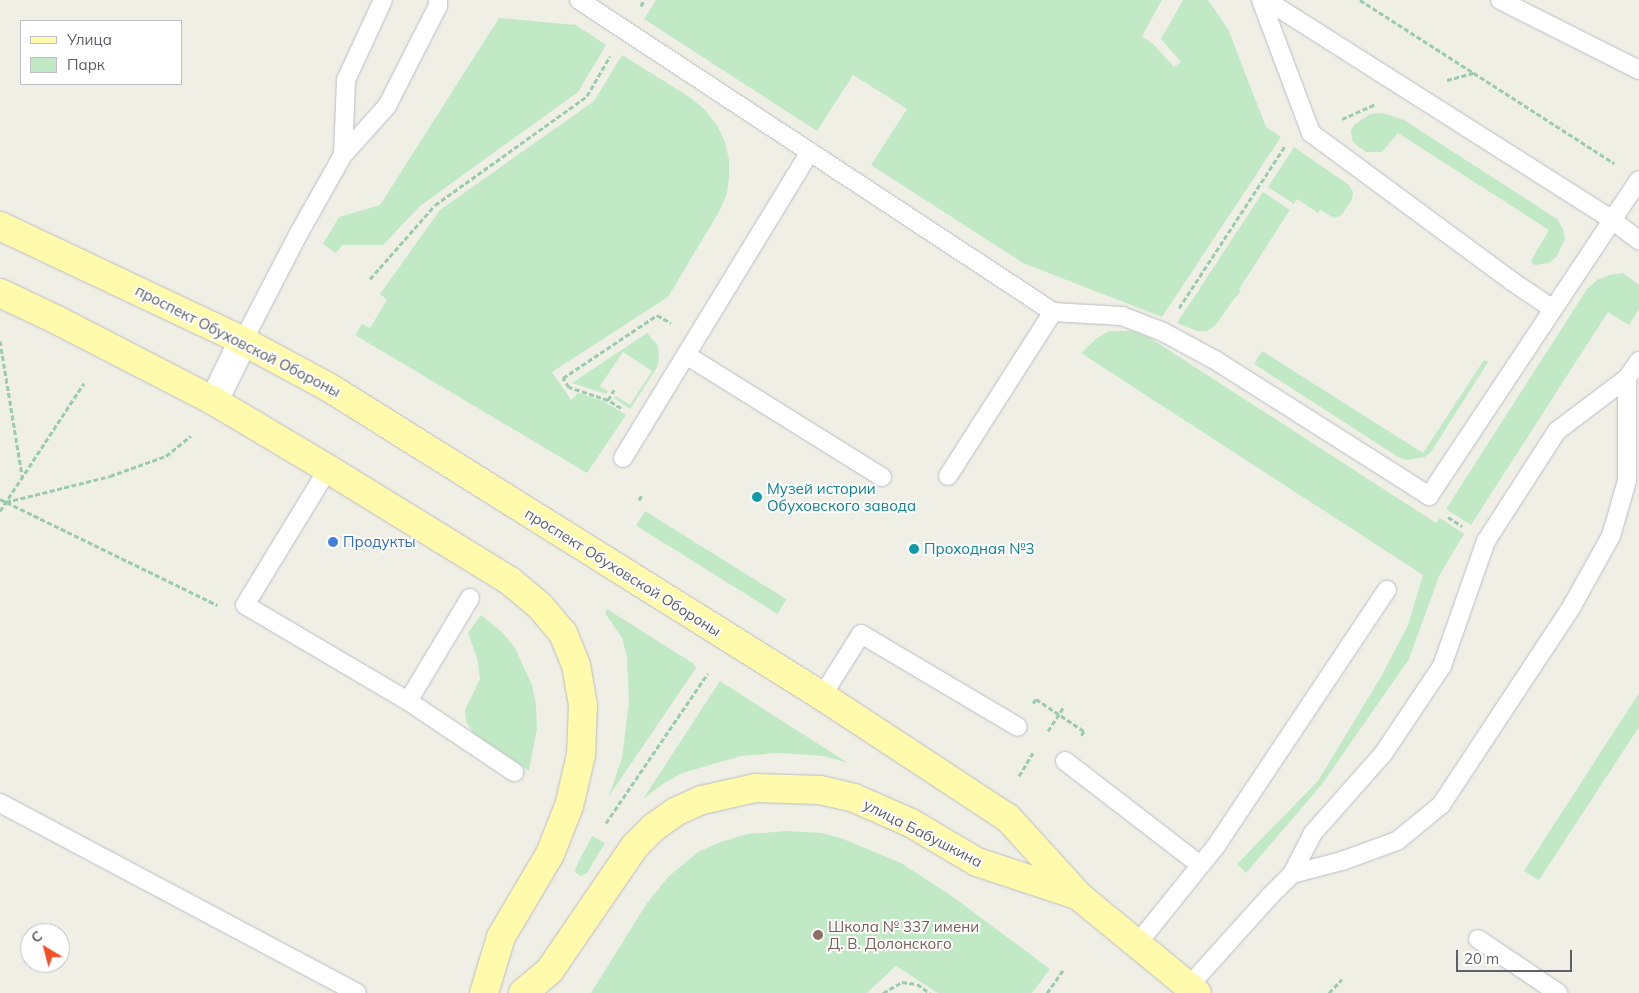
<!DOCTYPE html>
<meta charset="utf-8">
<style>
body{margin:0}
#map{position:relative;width:1639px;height:993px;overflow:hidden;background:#f0efe6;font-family:Mulish,sans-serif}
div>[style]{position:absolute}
.green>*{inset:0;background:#c1e9c5;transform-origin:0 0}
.path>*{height:3px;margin-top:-1.5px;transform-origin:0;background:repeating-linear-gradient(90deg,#99cbad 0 5px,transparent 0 7.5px)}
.roads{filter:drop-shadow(0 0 1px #babdc2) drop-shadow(0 0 1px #babdc2)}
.service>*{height:18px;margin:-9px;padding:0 9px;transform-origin:9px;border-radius:9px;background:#fff}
.minor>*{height:28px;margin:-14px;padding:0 14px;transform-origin:14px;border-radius:14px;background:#fff}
.primary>*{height:28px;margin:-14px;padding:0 14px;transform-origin:14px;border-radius:14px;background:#fffaac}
.dots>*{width:14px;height:14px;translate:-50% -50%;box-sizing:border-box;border:2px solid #fff;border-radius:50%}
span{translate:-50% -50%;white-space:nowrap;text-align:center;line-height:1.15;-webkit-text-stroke:4px #fff;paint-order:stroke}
.street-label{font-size:15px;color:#5d6067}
.culture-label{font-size:15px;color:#0d838f}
.left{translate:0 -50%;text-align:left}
.shop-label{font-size:15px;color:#366cbe}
.education-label{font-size:15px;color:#785e54}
.legend{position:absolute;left:20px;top:20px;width:162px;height:65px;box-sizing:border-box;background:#fff;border:1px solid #bebfc2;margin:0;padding:6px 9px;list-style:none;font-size:15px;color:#5d6067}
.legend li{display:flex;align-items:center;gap:10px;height:25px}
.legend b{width:25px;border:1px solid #bebfc2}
.north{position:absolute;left:20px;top:923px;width:50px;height:50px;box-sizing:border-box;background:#fff;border:1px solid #bebfc2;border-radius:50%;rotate:323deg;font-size:14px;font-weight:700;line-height:20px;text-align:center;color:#5d6067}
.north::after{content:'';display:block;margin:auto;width:18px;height:22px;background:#f34e28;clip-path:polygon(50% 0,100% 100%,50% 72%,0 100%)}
.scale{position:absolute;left:1456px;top:950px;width:116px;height:22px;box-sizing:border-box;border:2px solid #5d6067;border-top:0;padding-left:6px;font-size:15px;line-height:18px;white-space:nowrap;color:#5d6067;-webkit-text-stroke:4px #fff;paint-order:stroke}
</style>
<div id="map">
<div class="green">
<div style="clip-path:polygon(656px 0,1162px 0,1142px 36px,1154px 45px,1174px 67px,1181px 62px,1161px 39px,1183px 0,1208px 0,1228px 29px,1266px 127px,1281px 137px,1162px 317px,1023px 263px,871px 165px,907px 109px,853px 75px,817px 131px,644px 19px)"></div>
<div style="clip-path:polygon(499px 18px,576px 25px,606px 45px,578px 92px,420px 206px,383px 245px,342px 245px,336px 253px,323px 244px,339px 217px,380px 205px)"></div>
<div style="clip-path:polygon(622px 55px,691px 98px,705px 110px,717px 125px,725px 142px,729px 160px,729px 177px,727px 193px,720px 210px,668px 297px,552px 372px,571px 400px,578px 393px,603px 401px,626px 415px,587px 473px,355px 335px,362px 324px,370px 328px,387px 300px,380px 294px,440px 210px,594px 101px)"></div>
<div style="clip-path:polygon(1382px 113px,1404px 120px,1557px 219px,1563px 229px,1565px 239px,1557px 256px,1549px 263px,1535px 265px,1531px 262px,1533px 257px,1549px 230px,1398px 133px,1382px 152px,1366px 152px,1356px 145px,1352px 140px,1351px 131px,1354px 125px,1370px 114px)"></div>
<div style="clip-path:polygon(1294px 147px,1349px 185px,1353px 192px,1352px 199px,1342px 215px,1334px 218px,1320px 210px,1318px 213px,1297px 199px,1294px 204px,1268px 187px)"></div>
<div style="clip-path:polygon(1263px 192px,1290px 210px,1239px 289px,1241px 291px,1234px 299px,1215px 326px,1207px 331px,1197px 331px,1177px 323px)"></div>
<div style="clip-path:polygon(1623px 273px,1639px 285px,1639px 309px,1629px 325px,1608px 312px,1471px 525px,1446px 509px,1587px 289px,1597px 280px,1609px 275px)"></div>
<div style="clip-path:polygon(1109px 331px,1133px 331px,1150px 338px,1436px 523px,1440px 518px,1464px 534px,1439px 576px,1409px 659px,1322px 784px,1246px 873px,1237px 864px,1318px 781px,1382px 675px,1408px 625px,1423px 575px,1081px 353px,1097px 338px)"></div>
<div style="clip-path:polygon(647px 333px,658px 346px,659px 360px,656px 369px,630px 409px,614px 398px,616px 396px,630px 405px,652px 371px,623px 352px,600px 386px,608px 391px,606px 394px,572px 383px)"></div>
<div style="clip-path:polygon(1262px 351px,1423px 453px,1484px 360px,1488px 362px,1431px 452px,1425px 457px,1406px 460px,1398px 457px,1254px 364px)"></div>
<div style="left:645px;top:511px;width:167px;height:17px;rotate:32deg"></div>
<div style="clip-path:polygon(607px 609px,694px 664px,696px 668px,609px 796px,622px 758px,629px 702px,627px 657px,622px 638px,605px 613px)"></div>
<div style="clip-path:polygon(481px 615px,502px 632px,515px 648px,532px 685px,536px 705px,537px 728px,529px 771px,473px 733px,466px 721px,465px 710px,480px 679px,477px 658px,468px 633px)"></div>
<div style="clip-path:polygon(720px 681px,848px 763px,824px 756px,779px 753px,741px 756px,682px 773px,664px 783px,643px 799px)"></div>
<div style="clip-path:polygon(1639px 693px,1639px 727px,1539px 880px,1524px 871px)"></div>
<div style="clip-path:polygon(787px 831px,821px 833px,841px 838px,901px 863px,953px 897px,1050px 969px,1032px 993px,938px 993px,896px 966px,867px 993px,591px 993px,647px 903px,669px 876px,698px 852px,721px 842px,747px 834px)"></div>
<div style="clip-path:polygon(592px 836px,605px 843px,587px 873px,581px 876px,576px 873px,575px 869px)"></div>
</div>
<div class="path">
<div style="left:1360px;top:0;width:302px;rotate:32.7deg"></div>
<div style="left:641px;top:6px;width:7px;rotate:-63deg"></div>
<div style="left:1447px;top:80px;width:28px;rotate:-15deg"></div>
<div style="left:1342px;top:119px;width:36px;rotate:-24deg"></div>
<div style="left:370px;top:279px;width:98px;rotate:-48.7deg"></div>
<div style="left:435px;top:205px;width:187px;rotate:-35.6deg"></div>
<div style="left:587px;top:96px;width:46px;rotate:-60.1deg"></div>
<div style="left:1179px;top:308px;width:194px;rotate:-56.8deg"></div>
<div style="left:0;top:341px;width:137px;rotate:80.7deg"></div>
<div style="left:608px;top:400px;width:12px;rotate:-59deg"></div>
<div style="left:621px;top:408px;width:15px;rotate:-148deg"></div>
<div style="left:608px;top:400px;width:41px;rotate:-161.6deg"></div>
<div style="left:569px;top:387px;width:11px;rotate:-124deg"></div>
<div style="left:563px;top:378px;width:113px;rotate:-33.8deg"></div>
<div style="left:657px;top:315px;width:16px;rotate:30deg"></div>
<div style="left:0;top:499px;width:242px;rotate:26deg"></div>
<div style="left:639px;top:500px;width:6px;rotate:-59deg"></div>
<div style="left:6px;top:502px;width:107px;rotate:-14deg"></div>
<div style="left:110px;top:476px;width:59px;rotate:-19.7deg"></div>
<div style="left:166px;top:456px;width:32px;rotate:-39deg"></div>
<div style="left:0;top:511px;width:153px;rotate:-56.7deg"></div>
<div style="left:1448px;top:517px;width:17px;rotate:33deg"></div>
<div style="left:1033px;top:703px;width:5px;rotate:-53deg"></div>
<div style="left:1036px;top:699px;width:58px;rotate:33.7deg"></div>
<div style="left:1084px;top:731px;width:7px;rotate:124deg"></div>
<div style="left:1048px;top:731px;width:30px;rotate:-57deg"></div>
<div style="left:1019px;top:776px;width:27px;rotate:-59deg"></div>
<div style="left:606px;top:823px;width:181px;rotate:-55.8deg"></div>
<div style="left:883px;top:993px;width:22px;rotate:-30deg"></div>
<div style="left:902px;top:982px;width:15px;rotate:8deg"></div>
<div style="left:917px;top:984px;width:16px;rotate:35deg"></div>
<div style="left:1047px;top:993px;width:29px;rotate:-55deg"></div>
<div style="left:1329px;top:993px;width:19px;rotate:-47deg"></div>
</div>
<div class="roads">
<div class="service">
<div style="left:579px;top:0;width:567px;rotate:33.35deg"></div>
<div style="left:1053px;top:312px;width:69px;rotate:3.3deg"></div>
<div style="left:1122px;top:316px;width:44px;rotate:21.3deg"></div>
<div style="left:1163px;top:332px;width:59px;rotate:28.3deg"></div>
<div style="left:1215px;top:360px;width:254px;rotate:32.4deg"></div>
<div style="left:1429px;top:496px;width:379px;rotate:-56.4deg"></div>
<div style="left:1261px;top:0;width:142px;rotate:69.4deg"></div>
<div style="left:1311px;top:133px;width:251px;rotate:36.4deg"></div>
<div style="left:1513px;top:282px;width:48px;rotate:34deg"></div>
<div style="left:1266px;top:0;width:410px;rotate:32.4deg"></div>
<div style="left:1612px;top:220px;width:34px;rotate:37deg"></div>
<div style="left:1500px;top:0;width:156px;rotate:26.7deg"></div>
<div style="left:343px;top:155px;width:75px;rotate:-87.7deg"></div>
<div style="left:346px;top:80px;width:88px;rotate:-65.2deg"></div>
<div style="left:243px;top:341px;width:122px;rotate:-62.6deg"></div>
<div style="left:299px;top:233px;width:90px;rotate:-60.6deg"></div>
<div style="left:343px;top:155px;width:66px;rotate:-48.1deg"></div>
<div style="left:387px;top:106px;width:112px;rotate:-63deg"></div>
<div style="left:438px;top:6px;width:6px;rotate:-90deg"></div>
<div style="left:686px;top:355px;width:231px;rotate:31.9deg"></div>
<div style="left:623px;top:458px;width:359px;rotate:-58.6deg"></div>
<div style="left:328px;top:469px;width:159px;rotate:121.4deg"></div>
<div style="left:245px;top:605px;width:189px;rotate:30.5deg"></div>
<div style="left:948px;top:476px;width:195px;rotate:-57.4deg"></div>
<div style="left:470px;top:598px;width:120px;rotate:121deg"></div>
<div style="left:408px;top:701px;width:128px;rotate:33.8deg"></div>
<div style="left:822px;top:696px;width:73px;rotate:-57.8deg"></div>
<div style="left:861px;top:634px;width:182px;rotate:30.6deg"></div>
<div style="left:1065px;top:761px;width:170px;rotate:37.6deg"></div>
<div style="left:0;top:803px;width:404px;rotate:28deg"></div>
<div style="left:1292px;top:874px;width:52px;rotate:-14.6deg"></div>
<div style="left:1342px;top:861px;width:59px;rotate:-20deg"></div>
<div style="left:1397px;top:841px;width:57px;rotate:-39.3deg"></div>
<div style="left:1441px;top:805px;width:238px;rotate:-56.6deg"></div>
<div style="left:1572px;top:606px;width:80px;rotate:-60.9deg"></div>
<div style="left:1611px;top:536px;width:57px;rotate:-73.8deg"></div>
<div style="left:1627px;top:481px;width:103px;rotate:-90deg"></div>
<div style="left:1478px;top:939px;width:97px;rotate:34deg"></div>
<div style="left:1138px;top:943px;width:124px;rotate:-51.2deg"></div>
<div style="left:1216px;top:846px;width:308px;rotate:-56.3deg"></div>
<div style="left:1189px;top:986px;width:121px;rotate:-48deg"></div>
<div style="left:1270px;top:896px;width:31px;rotate:-45deg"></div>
<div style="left:1292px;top:874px;width:46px;rotate:-62.9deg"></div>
<div style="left:1313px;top:833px;width:106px;rotate:-48.5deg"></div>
<div style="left:1383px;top:754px;width:106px;rotate:-56.2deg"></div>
<div style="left:1442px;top:666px;width:133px;rotate:-70.6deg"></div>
<div style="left:1486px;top:541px;width:131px;rotate:-57.2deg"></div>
<div style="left:1557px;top:431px;width:88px;rotate:-37.1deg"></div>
<div style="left:1627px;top:378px;width:21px;rotate:-55deg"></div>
</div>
<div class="minor">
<div style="left:214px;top:401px;width:67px;rotate:-64.2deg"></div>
</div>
<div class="primary">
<div style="left:0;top:226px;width:269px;rotate:25.3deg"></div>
<div style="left:243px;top:341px;width:99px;rotate:28.4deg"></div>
<div style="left:330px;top:388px;width:580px;rotate:32.05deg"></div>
<div style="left:822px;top:696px;width:222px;rotate:33.3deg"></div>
<div style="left:1008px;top:818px;width:107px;rotate:47.7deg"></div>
<div style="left:1080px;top:897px;width:151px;rotate:39.4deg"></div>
<div style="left:0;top:293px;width:63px;rotate:25.3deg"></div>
<div style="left:57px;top:320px;width:177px;rotate:27.3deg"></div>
<div style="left:214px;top:401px;width:133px;rotate:30.8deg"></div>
<div style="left:328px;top:469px;width:214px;rotate:31.6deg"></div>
<div style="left:510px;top:581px;width:39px;rotate:40deg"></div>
<div style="left:540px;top:606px;width:35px;rotate:50deg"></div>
<div style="left:563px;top:633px;width:35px;rotate:68deg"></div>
<div style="left:576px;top:665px;width:41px;rotate:80.1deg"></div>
<div style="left:583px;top:705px;width:50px;rotate:92.3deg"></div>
<div style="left:581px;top:755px;width:52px;rotate:103.2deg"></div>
<div style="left:569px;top:806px;width:52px;rotate:111.6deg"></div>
<div style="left:550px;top:854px;width:96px;rotate:120.6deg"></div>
<div style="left:501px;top:937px;width:59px;rotate:106.9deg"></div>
<div style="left:523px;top:993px;width:35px;rotate:-40deg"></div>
<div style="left:550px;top:970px;width:150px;rotate:-55.6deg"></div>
<div style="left:635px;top:846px;width:27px;rotate:-45deg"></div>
<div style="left:654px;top:827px;width:28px;rotate:-35deg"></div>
<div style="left:677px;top:811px;width:27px;rotate:-24deg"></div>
<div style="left:702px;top:800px;width:54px;rotate:-12.8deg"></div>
<div style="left:755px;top:788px;width:65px;rotate:1.8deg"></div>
<div style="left:820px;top:790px;width:35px;rotate:13deg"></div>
<div style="left:854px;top:798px;width:62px;rotate:23.7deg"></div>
<div style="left:911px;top:823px;width:77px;rotate:30.6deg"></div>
<div style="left:977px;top:862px;width:105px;rotate:18.3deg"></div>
</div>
</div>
<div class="dots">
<div style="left:757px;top:497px;background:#0f9aa8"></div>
<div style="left:333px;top:542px;background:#3f7fe0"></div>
<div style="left:914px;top:549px;background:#0f9aa8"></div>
<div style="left:818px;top:935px;background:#8d6e63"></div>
</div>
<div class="street-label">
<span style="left:238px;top:341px;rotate:27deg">проспект Обуховской Обороны</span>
<span style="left:623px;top:572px;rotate:32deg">проспект Обуховской Обороны</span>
<span style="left:923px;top:833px;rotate:27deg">улица Бабушкина</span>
</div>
<div class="culture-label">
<span class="left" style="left:767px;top:497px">Музей истории<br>Обуховского завода</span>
<span class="left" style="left:924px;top:549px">Проходная №3</span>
</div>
<div class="shop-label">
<span class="left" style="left:343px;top:542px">Продукты</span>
</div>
<div class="education-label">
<span class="left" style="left:828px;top:935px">Школа № 337 имени<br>Д. В. Долонского</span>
</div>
<ul class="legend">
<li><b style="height:6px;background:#fffaac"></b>Улица</li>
<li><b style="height:14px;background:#c1e9c5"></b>Парк</li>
</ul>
<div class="north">С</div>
<div class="scale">20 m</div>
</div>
